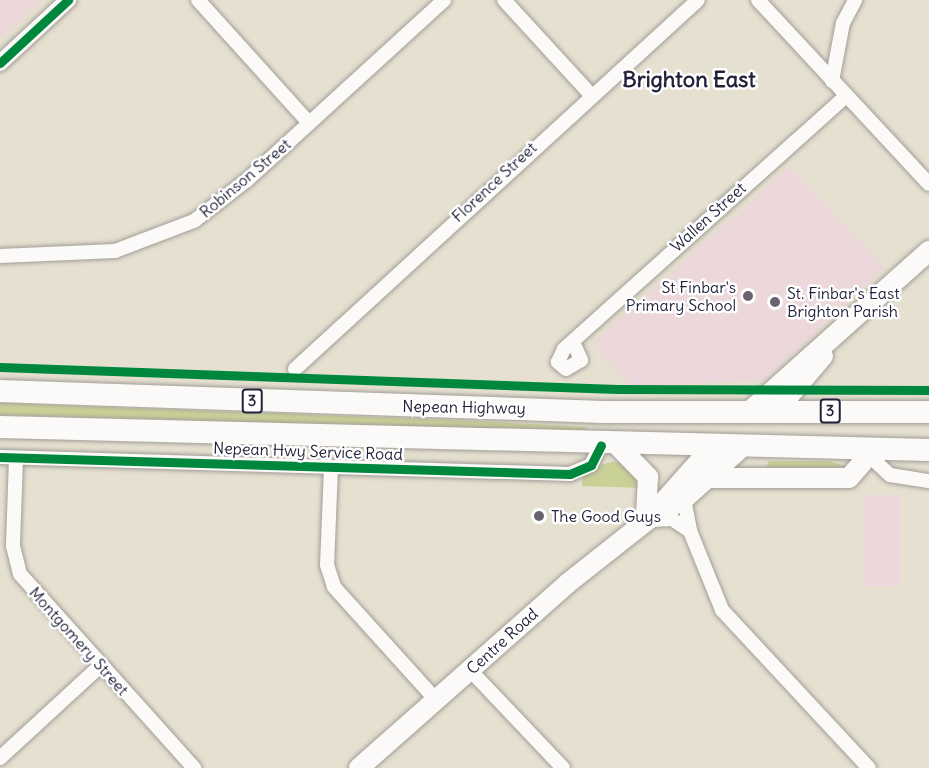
<!DOCTYPE html>
<style>
body{margin:0}
#map{position:relative;width:929px;height:768px;overflow:hidden;background:#e6e0d0;font-family:Delius,sans-serif}
div>[style]{position:absolute}
.built>*{inset:0;background:#ecd7da;transform-origin:0 0}
.green>*{inset:0;background:#cad197}
.roads{filter:drop-shadow(0 0 2px #a19e98) drop-shadow(0 0 2px #a19e98)}
.minor>*{height:14px;margin:-7px;padding:0 7px;transform-origin:7px;border-radius:7px;background:#fbfaf8}
.tertiary>*{height:16px;margin:-8px;padding:0 8px;transform-origin:8px;border-radius:8px;background:#fbfaf8}
.secondary>*{height:20px;margin:-10px;padding:0 10px;transform-origin:10px;border-radius:10px;background:#fbfaf8}
.trunk>*{height:22px;margin:-11px;padding:0 11px;transform-origin:11px;border-radius:11px;background:#fbfaf8}
.cycleway>*{height:9px;margin:-4.5px;padding:0 4.5px;transform-origin:4.5px;border-radius:4.5px;background:#00873e}
.dots>*{width:16px;height:16px;translate:-50% -50%;box-sizing:border-box;border:3px solid #fff;border-radius:50%}
span{translate:-50% -50%;white-space:nowrap;text-align:center;line-height:1.15;-webkit-text-stroke:5px #fff;paint-order:stroke}
.shield-label span{padding:2px 4px;background:#fff;border:2px solid;border-radius:4px;-webkit-text-stroke-width:0}
.shield-label{font-size:15px;color:#22223b;font-weight:700}
.street-label{font-size:16px;color:#22223b}
.poi-label{font-size:16px;color:#22223b}
.right{translate:-100% -50%;text-align:right}
.left{translate:0 -50%;text-align:left}
.district-label{font-size:22px;color:#22223b;font-weight:700}
</style>
<div id="map">
<div class="built">
<div style="clip-path:polygon(0 0,42px 0,0 38px)"></div>
<div style="clip-path:polygon(790px 166px,885px 268px,764px 380px,632px 387px,592px 343px)"></div>
<div style="left:864px;top:495px;width:36px;height:91px"></div>
</div>
<div class="green">
<div style="clip-path:polygon(0 403px,477px 421px,585px 427px,592px 432px,0 415px)"></div>
<div style="clip-path:polygon(769px 461px,829px 461px,848px 467px,766px 468px)"></div>
<div style="clip-path:polygon(612px 462px,626px 463px,643px 488px,582px 486px,582px 478px,597px 466px)"></div>
</div>
<div class="roads">
<div class="minor">
<div style="left:198px;top:0;width:166px;rotate:47.9deg"></div>
<div style="left:504px;top:0;width:127px;rotate:47.5deg"></div>
<div style="left:758px;top:0;width:251px;rotate:47.1deg"></div>
<div style="left:832px;top:81px;width:59px;rotate:-79.3deg"></div>
<div style="left:843px;top:23px;width:26px;rotate:-62deg"></div>
<div style="left:0;top:256px;width:115px;rotate:-2.5deg"></div>
<div style="left:115px;top:251px;width:85px;rotate:-20.8deg"></div>
<div style="left:194px;top:221px;width:67px;rotate:-37.7deg"></div>
<div style="left:247px;top:180px;width:267px;rotate:-42.4deg"></div>
<div style="left:573px;top:342px;width:20px;rotate:66deg"></div>
<div style="left:581px;top:360px;width:17px;rotate:149deg"></div>
<div style="left:566px;top:369px;width:11px;rotate:-139deg"></div>
<div style="left:558px;top:362px;width:14px;rotate:-65deg"></div>
<div style="left:564px;top:349px;width:379px;rotate:-41.9deg"></div>
<div style="left:295px;top:369px;width:546px;rotate:-42.48deg"></div>
<div style="left:876px;top:449px;width:15px;rotate:82deg"></div>
<div style="left:878px;top:464px;width:16px;rotate:43deg"></div>
<div style="left:890px;top:475px;width:39px;rotate:9deg"></div>
<div style="left:0;top:457px;width:570px;rotate:1.71deg"></div>
<div style="left:570px;top:474px;width:23px;rotate:-23deg"></div>
<div style="left:591px;top:465px;width:22px;rotate:-63deg"></div>
<div style="left:16px;top:458px;width:88px;rotate:92deg"></div>
<div style="left:13px;top:546px;width:29px;rotate:76deg"></div>
<div style="left:20px;top:574px;width:261px;rotate:48.1deg"></div>
<div style="left:331px;top:467px;width:98px;rotate:92.3deg"></div>
<div style="left:327px;top:565px;width:23px;rotate:72deg"></div>
<div style="left:334px;top:587px;width:152px;rotate:47.9deg"></div>
<div style="left:684px;top:499px;width:33px;rotate:79deg"></div>
<div style="left:690px;top:531px;width:85px;rotate:67.9deg"></div>
<div style="left:722px;top:610px;width:216px;rotate:47.1deg"></div>
<div style="left:651px;top:520px;width:21px;rotate:-3deg"></div>
<div style="left:672px;top:519px;width:22px;rotate:34deg"></div>
<div style="left:470px;top:670px;width:135px;rotate:46.5deg"></div>
<div style="left:0;top:758px;width:137px;rotate:-42.6deg"></div>
</div>
<div class="tertiary">
<div style="left:0;top:63px;width:93px;rotate:-42.8deg"></div>
</div>
<div class="secondary">
<div style="left:751px;top:410px;width:239px;rotate:-41.8deg"></div>
<div style="left:777px;top:410px;width:71px;rotate:-49.6deg"></div>
<div style="left:617px;top:445px;width:45px;rotate:45.9deg"></div>
<div style="left:648px;top:477px;width:39px;rotate:93deg"></div>
<div style="left:708px;top:478px;width:141px"></div>
<div style="left:849px;top:478px;width:38px;rotate:-49deg"></div>
<div style="left:650px;top:517px;width:95px;rotate:-48.4deg"></div>
<div style="left:359px;top:768px;width:279px;rotate:-41.5deg"></div>
<div style="left:568px;top:583px;width:103px;rotate:-38.3deg"></div>
<div style="left:649px;top:519px;width:40px;rotate:-29.7deg"></div>
<div style="left:684px;top:499px;width:78px;rotate:-41.9deg"></div>
</div>
<div class="trunk">
<div style="left:0;top:391px;width:603px;rotate:1.99deg"></div>
<div style="left:603px;top:412px;width:326px"></div>
<div style="left:0;top:427px;width:929px;rotate:1.42deg"></div>
</div>
</div>
<div class="cycleway">
<div style="left:0;top:63px;width:93px;rotate:-42.8deg"></div>
<div style="left:0;top:367px;width:618px;rotate:2.04deg"></div>
<div style="left:618px;top:389px;width:311px;rotate:0.2deg"></div>
<div style="left:0;top:457px;width:570px;rotate:1.71deg"></div>
<div style="left:570px;top:474px;width:23px;rotate:-23deg"></div>
<div style="left:591px;top:465px;width:22px;rotate:-63deg"></div>
</div>
<div class="dots">
<div style="left:748px;top:296px;background:#67646f"></div>
<div style="left:775px;top:302px;background:#67646f"></div>
<div style="left:539px;top:516px;background:#67646f"></div>
</div>
<div class="shield-label">
<span style="left:252px;top:401px">3</span>
<span style="left:830px;top:411px">3</span>
</div>
<div class="street-label">
<span style="left:245px;top:178px;rotate:-40deg">Robinson Street</span>
<span style="left:494px;top:182px;rotate:-43deg">Florence Street</span>
<span style="left:708px;top:217px;rotate:-42deg">Wallen Street</span>
<span style="left:464px;top:407px;rotate:1deg">Nepean Highway</span>
<span style="left:308px;top:451px;rotate:2deg">Nepean Hwy Service Road</span>
<span style="left:79px;top:641px;rotate:48deg">Montgomery Street</span>
<span style="left:502px;top:641px;rotate:-42deg">Centre Road</span>
</div>
<div class="poi-label">
<span class="right" style="left:736px;top:296px">St Finbar's<br>Primary School</span>
<span class="left" style="left:787px;top:302px">St. Finbar's East<br>Brighton Parish</span>
<span class="left" style="left:551px;top:516px">The Good Guys</span>
</div>
<div class="district-label">
<span style="left:689px;top:80px">Brighton East</span>
</div>
</div>
